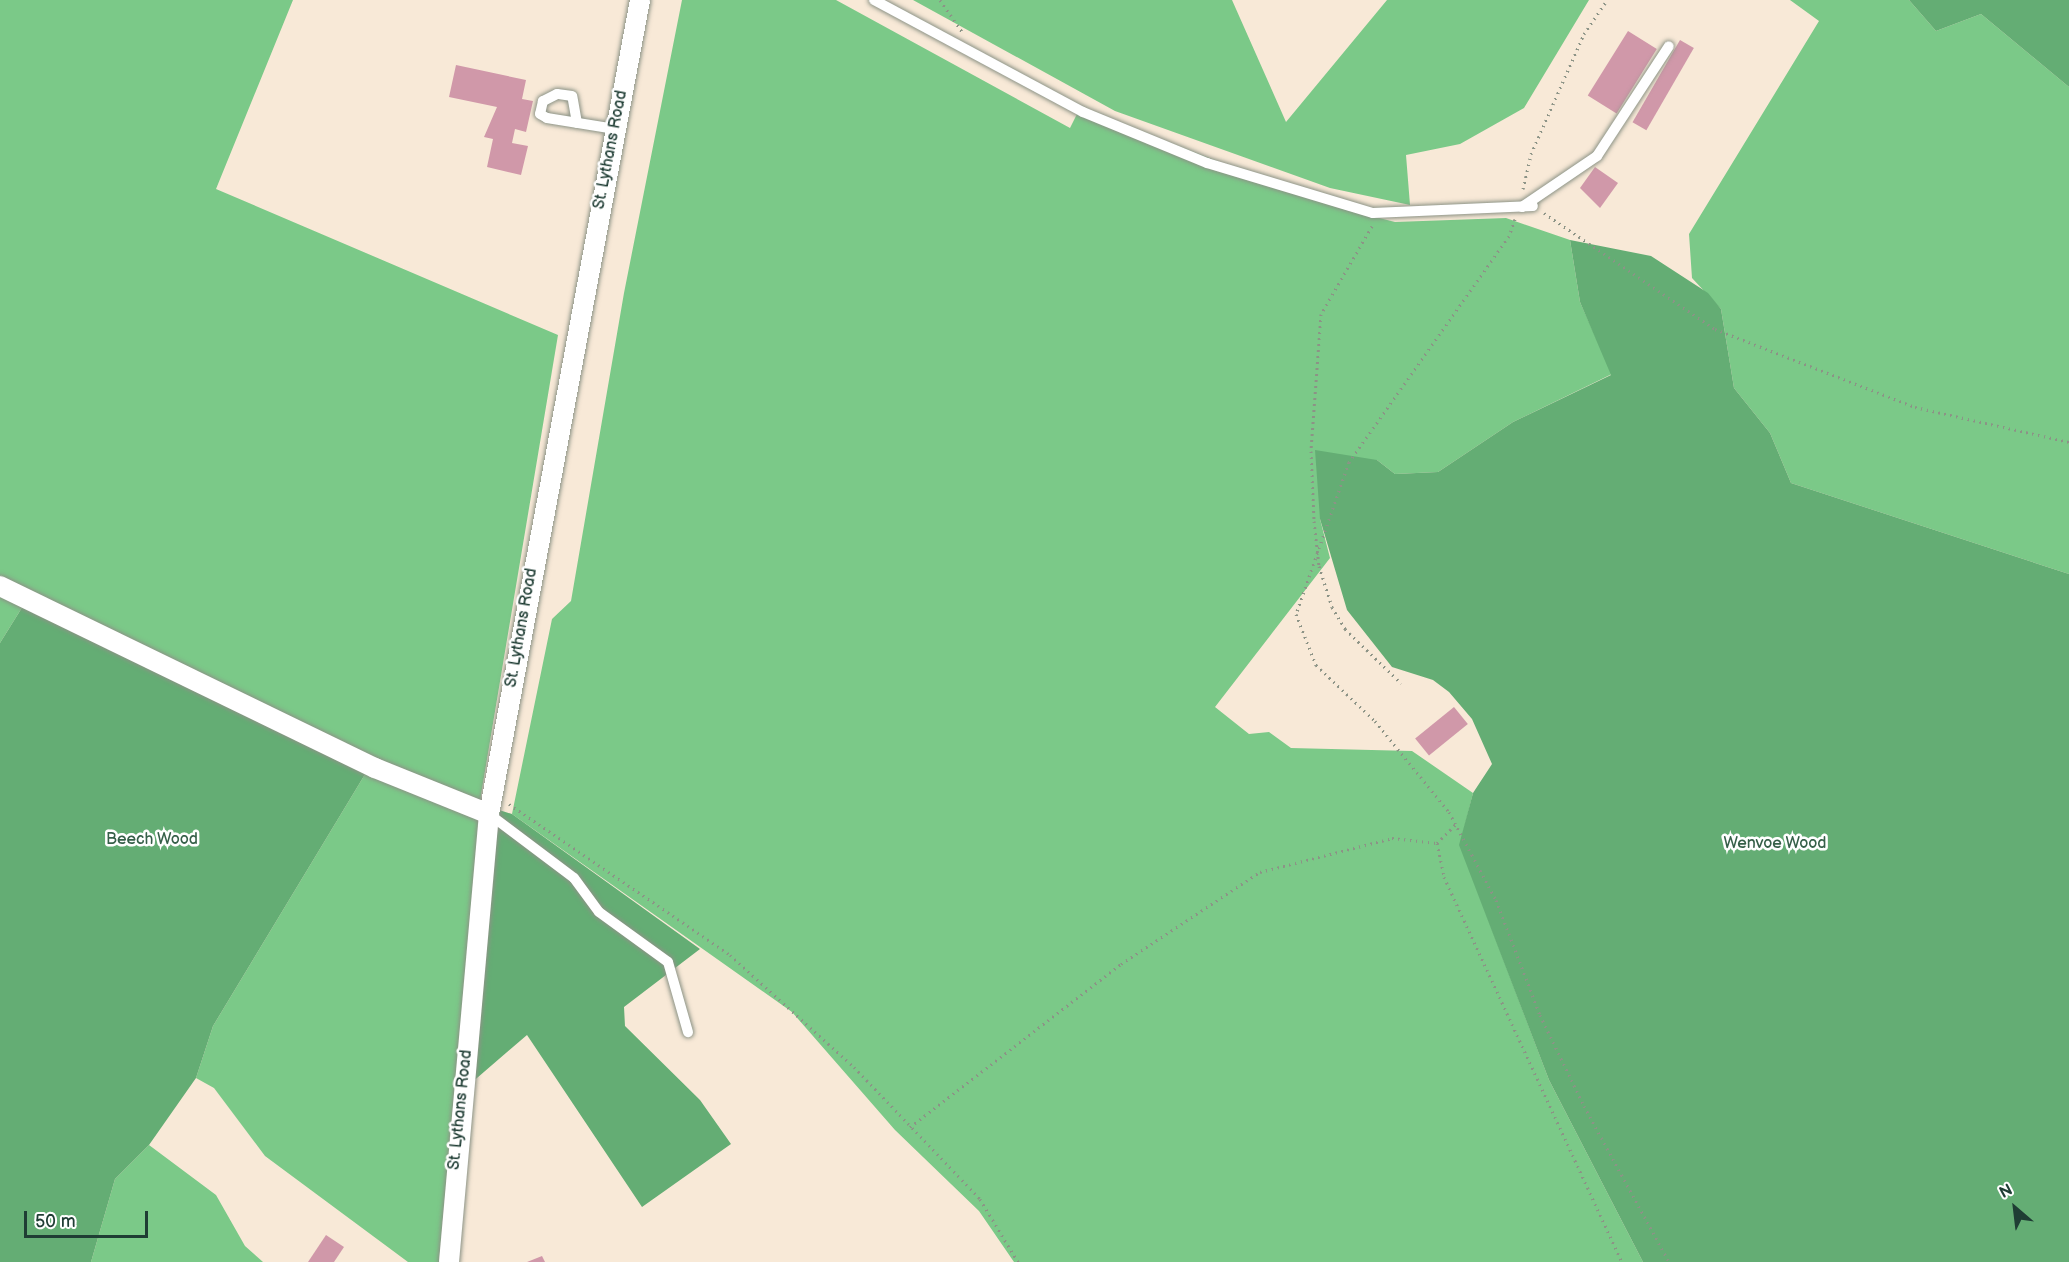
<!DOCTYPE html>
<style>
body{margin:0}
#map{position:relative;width:2069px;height:1262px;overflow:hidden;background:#f8e9d7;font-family:"Balsamiq Sans",sans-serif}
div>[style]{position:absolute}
.green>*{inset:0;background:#7bc988}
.forest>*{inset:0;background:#64ad74}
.building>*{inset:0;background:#d098a9;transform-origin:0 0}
.path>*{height:3px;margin-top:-1.5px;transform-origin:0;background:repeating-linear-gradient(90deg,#8c9386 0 1.5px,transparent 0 6px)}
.roads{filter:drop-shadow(0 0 2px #8c9386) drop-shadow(0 0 2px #8c9386)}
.service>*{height:10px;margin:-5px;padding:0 5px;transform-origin:5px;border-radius:5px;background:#fff}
.minor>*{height:20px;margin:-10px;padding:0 10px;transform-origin:10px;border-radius:10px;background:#fff}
span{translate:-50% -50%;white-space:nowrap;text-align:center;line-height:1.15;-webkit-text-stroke:5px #fff;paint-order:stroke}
.street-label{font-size:16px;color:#1f3d34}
.park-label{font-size:16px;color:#366049}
.north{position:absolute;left:1985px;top:1178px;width:60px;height:60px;-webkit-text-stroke:4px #fff;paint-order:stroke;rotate:332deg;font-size:16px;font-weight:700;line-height:24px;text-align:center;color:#1f3d34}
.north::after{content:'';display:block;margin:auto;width:21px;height:27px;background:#1f3d34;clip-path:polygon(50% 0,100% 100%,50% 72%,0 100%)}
.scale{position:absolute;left:24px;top:1211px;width:124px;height:27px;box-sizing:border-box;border:3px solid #1f3d34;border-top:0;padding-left:8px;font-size:18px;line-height:21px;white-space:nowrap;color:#1f3d34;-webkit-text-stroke:4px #fff;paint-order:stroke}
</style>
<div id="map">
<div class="green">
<div style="clip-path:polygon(0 0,293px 0,216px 189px,558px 335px,480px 801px,417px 779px,0 577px)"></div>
<div style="clip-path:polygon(682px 0,836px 0,1070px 128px,1080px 108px,1336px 207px,1395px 222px,1506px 218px,1570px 240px,1580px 302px,1612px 374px,1513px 422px,1438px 472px,1395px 474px,1377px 460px,1320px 519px,1330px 558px,1215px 707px,1249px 734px,1269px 732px,1291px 748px,1412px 751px,1473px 793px,1460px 845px,1549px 1080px,1643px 1262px,1014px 1262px,979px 1211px,895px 1130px,792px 1012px,512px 814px,552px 619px,571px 601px,624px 293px)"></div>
<div style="clip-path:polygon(913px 0,1232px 0,1286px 122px,1387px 0,1589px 0,1524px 108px,1460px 144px,1406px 155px,1410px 205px,1330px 188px,1115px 111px)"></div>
<div style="clip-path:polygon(1790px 0,1909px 0,1936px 31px,1981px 14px,2069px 87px,2069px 574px,1791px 483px,1770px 433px,1734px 388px,1721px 309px,1692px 278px,1689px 234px,1819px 21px)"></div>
<div style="clip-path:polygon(0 594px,23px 606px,0 643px)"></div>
<div style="clip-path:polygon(367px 771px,480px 820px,439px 1262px,408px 1262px,265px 1156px,214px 1088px,196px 1078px,213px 1026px)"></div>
<div style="clip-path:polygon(149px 1145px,216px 1195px,245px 1246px,263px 1262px,91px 1262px,115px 1179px)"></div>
</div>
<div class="forest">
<div style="clip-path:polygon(1909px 0,2069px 0,2069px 87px,1981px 14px,1936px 31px)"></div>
<div style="clip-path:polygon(1570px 240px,1651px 256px,1708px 293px,1721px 309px,1734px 388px,1770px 433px,1791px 483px,2069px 574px,2069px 1262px,1643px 1262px,1549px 1080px,1459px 845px,1473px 793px,1492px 764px,1472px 719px,1449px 692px,1433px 680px,1392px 667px,1347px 610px,1320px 519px,1315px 450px,1377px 460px,1395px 474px,1438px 472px,1513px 422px,1611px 375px,1580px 302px)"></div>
<div style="clip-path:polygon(23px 606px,367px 771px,213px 1026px,196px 1078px,149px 1145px,115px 1179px,91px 1262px,0 1262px,0 643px)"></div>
<div style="clip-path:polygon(496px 809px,512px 814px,700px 949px,624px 1007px,625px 1026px,700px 1100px,731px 1144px,642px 1207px,527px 1035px,470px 1084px)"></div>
</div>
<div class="building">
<div style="left:1628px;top:31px;width:34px;height:76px;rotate:32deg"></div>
<div style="left:1680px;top:40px;width:16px;height:95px;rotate:30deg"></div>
<div style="clip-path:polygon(456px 65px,526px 80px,522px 99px,533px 101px,526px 132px,515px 129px,512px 143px,528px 146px,521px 175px,487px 167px,493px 139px,484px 137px,497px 107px,449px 97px)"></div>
<div style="clip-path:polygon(1595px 167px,1618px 183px,1600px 208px,1580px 188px)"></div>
<div style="left:1454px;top:707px;width:22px;height:50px;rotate:51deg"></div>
<div style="clip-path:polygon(326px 1235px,344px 1247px,334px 1262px,308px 1262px)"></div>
<div style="clip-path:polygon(542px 1256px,545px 1262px,527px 1262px)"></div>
</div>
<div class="path">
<div style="left:940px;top:0;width:40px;rotate:55.1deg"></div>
<div style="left:1523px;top:189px;width:36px;rotate:-77deg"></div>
<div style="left:1531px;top:154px;width:131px;rotate:-66.2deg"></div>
<div style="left:1584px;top:34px;width:41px;rotate:-55.9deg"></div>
<div style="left:1544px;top:213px;width:207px;rotate:34.2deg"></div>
<div style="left:1715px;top:329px;width:215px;rotate:21.3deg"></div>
<div style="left:1915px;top:407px;width:158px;rotate:12.8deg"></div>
<div style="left:1515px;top:219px;width:18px;rotate:109deg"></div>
<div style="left:1509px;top:236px;width:277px;rotate:125.3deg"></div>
<div style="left:1349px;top:462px;width:161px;rotate:109.2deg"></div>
<div style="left:1296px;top:614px;width:55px;rotate:68.6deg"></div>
<div style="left:1316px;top:665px;width:81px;rotate:43.5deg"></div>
<div style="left:1375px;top:721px;width:117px;rotate:50.9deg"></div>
<div style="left:1449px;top:812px;width:100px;rotate:61.9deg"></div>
<div style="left:1496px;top:900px;width:123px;rotate:69.1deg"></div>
<div style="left:1540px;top:1015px;width:101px;rotate:64.2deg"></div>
<div style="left:1584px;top:1106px;width:178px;rotate:61.4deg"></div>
<div style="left:1372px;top:226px;width:102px;rotate:120.1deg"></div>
<div style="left:1321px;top:314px;width:137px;rotate:94.2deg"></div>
<div style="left:1311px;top:451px;width:70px;rotate:87.5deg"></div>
<div style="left:1314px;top:521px;width:45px;rotate:83.7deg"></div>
<div style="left:1319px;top:566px;width:43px;rotate:72.4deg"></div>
<div style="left:1332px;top:607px;width:26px;rotate:59deg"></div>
<div style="left:1345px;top:629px;width:78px;rotate:44deg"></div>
<div style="left:509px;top:804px;width:268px;rotate:34.3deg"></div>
<div style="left:730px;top:955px;width:167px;rotate:42.1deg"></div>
<div style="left:854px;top:1067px;width:182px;rotate:46.3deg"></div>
<div style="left:980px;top:1199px;width:74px;rotate:58.9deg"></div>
<div style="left:1437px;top:843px;width:27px;rotate:-45deg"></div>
<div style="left:910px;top:1127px;width:267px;rotate:-37.7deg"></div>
<div style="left:1121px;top:964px;width:167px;rotate:-33.5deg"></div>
<div style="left:1260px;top:872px;width:136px;rotate:-14.4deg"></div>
<div style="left:1392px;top:838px;width:45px;rotate:6.3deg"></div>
<div style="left:1437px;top:843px;width:35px;rotate:78deg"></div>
<div style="left:1444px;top:877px;width:424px;rotate:65.2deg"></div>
</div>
<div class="roads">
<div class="service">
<div style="left:874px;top:0;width:237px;rotate:28.2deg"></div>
<div style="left:1083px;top:112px;width:134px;rotate:22.4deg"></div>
<div style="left:1207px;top:163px;width:173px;rotate:16.8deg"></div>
<div style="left:1373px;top:213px;width:160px;rotate:-2.5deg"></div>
<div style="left:577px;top:123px;width:27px;rotate:-100deg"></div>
<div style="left:572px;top:96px;width:15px;rotate:-172deg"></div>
<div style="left:557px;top:94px;width:16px;rotate:153deg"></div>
<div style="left:543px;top:101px;width:13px;rotate:103deg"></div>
<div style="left:540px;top:114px;width:8px;rotate:30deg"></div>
<div style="left:547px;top:118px;width:69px;rotate:9.2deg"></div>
<div style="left:1522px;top:207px;width:91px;rotate:-34.2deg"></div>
<div style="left:1597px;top:156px;width:131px;rotate:-56.8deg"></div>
<div style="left:489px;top:814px;width:106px;rotate:37deg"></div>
<div style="left:574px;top:878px;width:42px;rotate:53.7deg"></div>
<div style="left:599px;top:912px;width:85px;rotate:35.9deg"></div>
<div style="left:668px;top:962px;width:73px;rotate:74.1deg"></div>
</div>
<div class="minor">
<div style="left:0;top:586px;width:417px;rotate:25.9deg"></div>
<div style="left:375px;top:768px;width:123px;rotate:22deg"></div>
<div style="left:449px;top:1262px;width:450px;rotate:-84.9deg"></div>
<div style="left:489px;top:814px;width:828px;rotate:-79.49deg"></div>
</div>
</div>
<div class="street-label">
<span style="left:611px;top:150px;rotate:-79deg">St. Lythans Road</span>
<span style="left:522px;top:628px;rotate:-80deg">St. Lythans Road</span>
<span style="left:461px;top:1110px;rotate:-84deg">St. Lythans Road</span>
</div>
<div class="park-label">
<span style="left:152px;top:840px">Beech Wood</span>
<span style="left:1775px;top:844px">Wenvoe Wood</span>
</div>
<div class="north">N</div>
<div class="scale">50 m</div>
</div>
